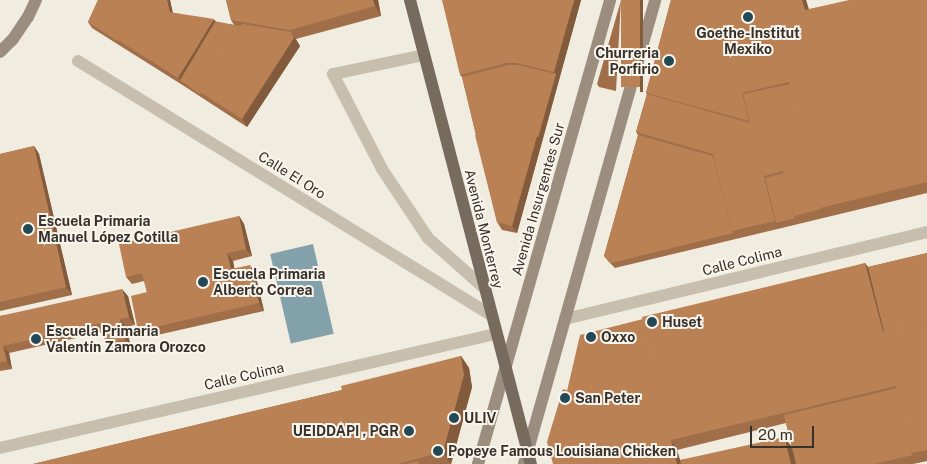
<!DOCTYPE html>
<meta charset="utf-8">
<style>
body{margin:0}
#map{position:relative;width:927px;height:464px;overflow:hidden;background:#f1ece0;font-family:"Public Sans",sans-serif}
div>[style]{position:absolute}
.water>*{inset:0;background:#82a1ab;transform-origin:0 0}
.lane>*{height:12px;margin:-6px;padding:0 6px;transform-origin:6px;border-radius:6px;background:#c8bead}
.street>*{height:12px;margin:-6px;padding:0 6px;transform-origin:6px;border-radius:6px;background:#c8bead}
.secondary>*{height:12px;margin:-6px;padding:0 6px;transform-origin:6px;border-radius:6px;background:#9b8e7e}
.primary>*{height:12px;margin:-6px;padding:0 6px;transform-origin:6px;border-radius:6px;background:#776b5d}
.wall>*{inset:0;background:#a06f49}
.shaded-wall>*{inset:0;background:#825a3c;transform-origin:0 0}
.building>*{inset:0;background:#ba8155;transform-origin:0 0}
.dots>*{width:14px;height:14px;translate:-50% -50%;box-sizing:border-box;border:2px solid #f9f5ec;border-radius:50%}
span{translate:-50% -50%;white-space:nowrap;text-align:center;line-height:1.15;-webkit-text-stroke:4px #f9f5ec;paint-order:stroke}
.poi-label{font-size:14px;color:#37312b;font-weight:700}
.right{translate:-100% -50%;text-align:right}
.left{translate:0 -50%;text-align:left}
.street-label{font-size:14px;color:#37312b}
.scale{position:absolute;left:750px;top:426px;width:64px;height:22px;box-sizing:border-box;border:2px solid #37312b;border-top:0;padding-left:6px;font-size:15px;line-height:18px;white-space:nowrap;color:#37312b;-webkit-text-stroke:4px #f9f5ec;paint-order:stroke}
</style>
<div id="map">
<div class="water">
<div style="left:313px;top:244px;width:92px;height:44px;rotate:77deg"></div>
</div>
<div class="lane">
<div style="left:424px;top:55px;width:93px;rotate:168.2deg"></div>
<div style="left:333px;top:74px;width:107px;rotate:62.7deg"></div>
<div style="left:382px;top:169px;width:83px;rotate:56.3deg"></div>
<div style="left:428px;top:238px;width:74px;rotate:41.7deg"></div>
</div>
<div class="street">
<div style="left:78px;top:61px;width:485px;rotate:31.6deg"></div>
<div style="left:565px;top:319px;width:372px;rotate:-13.5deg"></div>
<div style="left:0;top:448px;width:508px;rotate:-12.97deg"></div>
</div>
<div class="secondary">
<div style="left:0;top:52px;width:18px;rotate:-45deg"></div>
<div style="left:13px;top:39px;width:27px;rotate:-56deg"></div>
<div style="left:28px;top:17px;width:19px;rotate:-65deg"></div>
<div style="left:478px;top:464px;width:482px;rotate:-74.1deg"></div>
<div style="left:524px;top:464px;width:482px;rotate:-74.2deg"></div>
</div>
<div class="primary">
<div style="left:410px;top:0;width:480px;rotate:75.4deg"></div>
</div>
<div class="wall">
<div style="clip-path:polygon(98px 0,170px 0,173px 13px,234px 25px,231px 20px,226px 0,378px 0,381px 16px,296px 39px,300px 46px,247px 127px,184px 86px,92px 28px,88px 22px)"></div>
<div style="clip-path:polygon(581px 0,517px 233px,502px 230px,497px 222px,462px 77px,460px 75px)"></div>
<div style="clip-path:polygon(621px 0,616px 91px,599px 87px,597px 84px)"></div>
<div style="clip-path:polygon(671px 0,806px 0,809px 9px,927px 0,927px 193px,615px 268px,608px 261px,604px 256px,638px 135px,636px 132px,647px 94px,646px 93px)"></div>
<div style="clip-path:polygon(34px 146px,39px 154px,72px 295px,0 311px,0 154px)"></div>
<div style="clip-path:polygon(239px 216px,244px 224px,252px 256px,233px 261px,234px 268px,255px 273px,264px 311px,144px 338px,138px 331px,147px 292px,144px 281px,132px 284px,126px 277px)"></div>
<div style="clip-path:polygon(evenodd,927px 253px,927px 461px,913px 464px,553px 464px,567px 391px,865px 263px,868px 267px,927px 253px,786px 423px,792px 447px,680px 460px,677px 450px,786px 423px)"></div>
<div style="clip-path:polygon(128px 296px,135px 325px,126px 327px,131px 347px,111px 352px,106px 344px,103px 332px,9px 353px,12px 369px,0 371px,0 316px)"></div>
<div style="clip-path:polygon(461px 356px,469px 368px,472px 387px,451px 464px,33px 464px,342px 390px)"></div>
</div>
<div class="shaded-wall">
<div style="clip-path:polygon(167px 0,170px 0,174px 20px,170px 14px)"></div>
<div style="clip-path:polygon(373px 0,378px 0,381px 16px,375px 6px)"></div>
<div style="clip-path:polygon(574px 0,581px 0,517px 233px,512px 226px,537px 136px,556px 74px,554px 72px)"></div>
<div style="left:640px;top:0;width:3px;height:92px"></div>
<div style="clip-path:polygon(802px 0,806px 0,811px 20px,805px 10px)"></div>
<div style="clip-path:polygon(214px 19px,219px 27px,180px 80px,178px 78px)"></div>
<div style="clip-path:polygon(291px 32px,300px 46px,247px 127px,242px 119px)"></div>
<div style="clip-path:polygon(34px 146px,39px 154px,72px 295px,66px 287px)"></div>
<div style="clip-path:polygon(764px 176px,769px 184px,776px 223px,780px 228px,775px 221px)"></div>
<div style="clip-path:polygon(239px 216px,244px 224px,252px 256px,246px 249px)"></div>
<div style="clip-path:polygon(227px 253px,233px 261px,236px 277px,231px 269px)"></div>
<div style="clip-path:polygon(865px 263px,872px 273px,888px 336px,883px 332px)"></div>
<div style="clip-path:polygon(250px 265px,255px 273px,264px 311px,259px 303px)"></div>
<div style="clip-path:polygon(122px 289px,128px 296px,135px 325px,129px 317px)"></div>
<div style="clip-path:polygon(120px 319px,126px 327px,131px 347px,125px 339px)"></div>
<div style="clip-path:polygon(3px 346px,9px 353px,12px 369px,7px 361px)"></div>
<div style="clip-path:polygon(461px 356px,469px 368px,472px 387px,451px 464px,443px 452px)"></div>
<div style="clip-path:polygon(784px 437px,793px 448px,796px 464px,791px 464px)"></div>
<div style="clip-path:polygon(671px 440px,677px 450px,681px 464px,677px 464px)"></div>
</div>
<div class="building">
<div style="clip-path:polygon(98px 0,167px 0,170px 12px,133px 18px,118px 40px,119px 42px,88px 22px)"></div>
<div style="clip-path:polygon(226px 0,373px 0,375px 6px,290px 30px,231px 20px)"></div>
<div style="clip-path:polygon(442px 0,574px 0,554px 72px,516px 63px,506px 63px,460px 75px)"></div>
<div style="left:621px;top:0;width:19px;height:87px"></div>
<div style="clip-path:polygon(671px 0,802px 0,805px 10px,849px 0,927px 0,927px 182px,820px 208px,789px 82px,742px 93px,749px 121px,646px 93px)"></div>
<div style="clip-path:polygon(169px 12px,214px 19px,178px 78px,118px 40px,133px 18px)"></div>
<div style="clip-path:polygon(215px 22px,241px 26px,200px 92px,201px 95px,180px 80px)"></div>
<div style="clip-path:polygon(242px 24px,291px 32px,294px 38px,242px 119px,200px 92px)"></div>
<div style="clip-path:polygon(508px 65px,518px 65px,556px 74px,538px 138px,537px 136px,506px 127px,476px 135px,462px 77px)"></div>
<div style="clip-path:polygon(790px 84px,820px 208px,821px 209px,794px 216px,783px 171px,764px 176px,775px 221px,732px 231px,713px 154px,636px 132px,647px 94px,750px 123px,743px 94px)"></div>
<div style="clip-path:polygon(506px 127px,537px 136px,512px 226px,497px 222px,475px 135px)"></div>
<div style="clip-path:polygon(638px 135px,713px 156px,732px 231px,733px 233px,611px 263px,604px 256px)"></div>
<div style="clip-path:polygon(34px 146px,66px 287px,0 302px,0 154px)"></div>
<div style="clip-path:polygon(784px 173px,794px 216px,795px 218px,776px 223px,765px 178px)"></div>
<div style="clip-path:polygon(239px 216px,246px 249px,227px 253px,231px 269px,250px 265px,259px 303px,138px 331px,131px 296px,147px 292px,142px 273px,126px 277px,119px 244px)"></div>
<div style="clip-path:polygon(927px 253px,927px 322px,884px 332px,868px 267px)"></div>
<div style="clip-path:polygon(865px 263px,883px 332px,927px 322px,927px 450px,912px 453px,896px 386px,671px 440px,677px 464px,553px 464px,547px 442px,563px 389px,600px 400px,658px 385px,642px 317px)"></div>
<div style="clip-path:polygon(122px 289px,129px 317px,120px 319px,125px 339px,106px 344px,101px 323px,3px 346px,7px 361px,0 362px,0 316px)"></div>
<div style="clip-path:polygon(643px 319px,658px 385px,600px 400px,567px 391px,580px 335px)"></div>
<div style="clip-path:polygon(461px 356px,464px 375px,443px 452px,397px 464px,360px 464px,341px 386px)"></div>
<div style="clip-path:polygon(897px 388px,912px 453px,913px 455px,874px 464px,796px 464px,784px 415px)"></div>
<div style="clip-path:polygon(342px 390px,360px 464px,33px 464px)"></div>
<div style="clip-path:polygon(784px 437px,791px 464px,681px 464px,680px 460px)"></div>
<div style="clip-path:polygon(418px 461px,419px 464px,407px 464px)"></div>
</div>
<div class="dots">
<div style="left:748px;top:17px;background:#244855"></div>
<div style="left:669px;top:61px;background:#244855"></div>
<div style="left:28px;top:229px;background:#244855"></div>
<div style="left:203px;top:282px;background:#244855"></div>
<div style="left:652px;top:322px;background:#244855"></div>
<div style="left:591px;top:337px;background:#244855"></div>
<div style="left:36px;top:339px;background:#244855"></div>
<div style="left:565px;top:398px;background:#244855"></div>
<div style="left:454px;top:418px;background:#244855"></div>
<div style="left:409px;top:431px;background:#244855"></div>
<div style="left:438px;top:451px;background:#244855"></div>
</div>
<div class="poi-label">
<span style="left:748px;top:41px">Goethe-Institut<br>Mexiko</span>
<span class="right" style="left:659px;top:61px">Churreria<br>Porfirio</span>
<span class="left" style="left:38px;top:229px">Escuela Primaria<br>Manuel López Cotilla</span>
<span class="left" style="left:213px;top:282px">Escuela Primaria<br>Alberto Correa</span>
<span class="left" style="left:662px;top:322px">Huset</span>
<span class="left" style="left:46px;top:339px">Escuela Primaria<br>Valentín Zamora Orozco</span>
<span class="left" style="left:601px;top:337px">Oxxo</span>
<span class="left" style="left:575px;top:398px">San Peter</span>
<span class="left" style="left:464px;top:418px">ULIV</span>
<span class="right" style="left:399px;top:431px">UEIDDAPI , PGR</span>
<span class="left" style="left:448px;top:451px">Popeye Famous Louisiana Chicken</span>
</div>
<div class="street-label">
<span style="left:292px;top:175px;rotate:32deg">Calle El Oro</span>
<span style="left:538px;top:199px;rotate:-74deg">Avenida Insurgentes Sur</span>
<span style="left:484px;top:229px;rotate:76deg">Avenida Monterrey</span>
<span style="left:742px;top:261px;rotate:-14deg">Calle Colima</span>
<span style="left:244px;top:376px;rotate:-13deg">Calle Colima</span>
</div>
<div class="scale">20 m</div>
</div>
